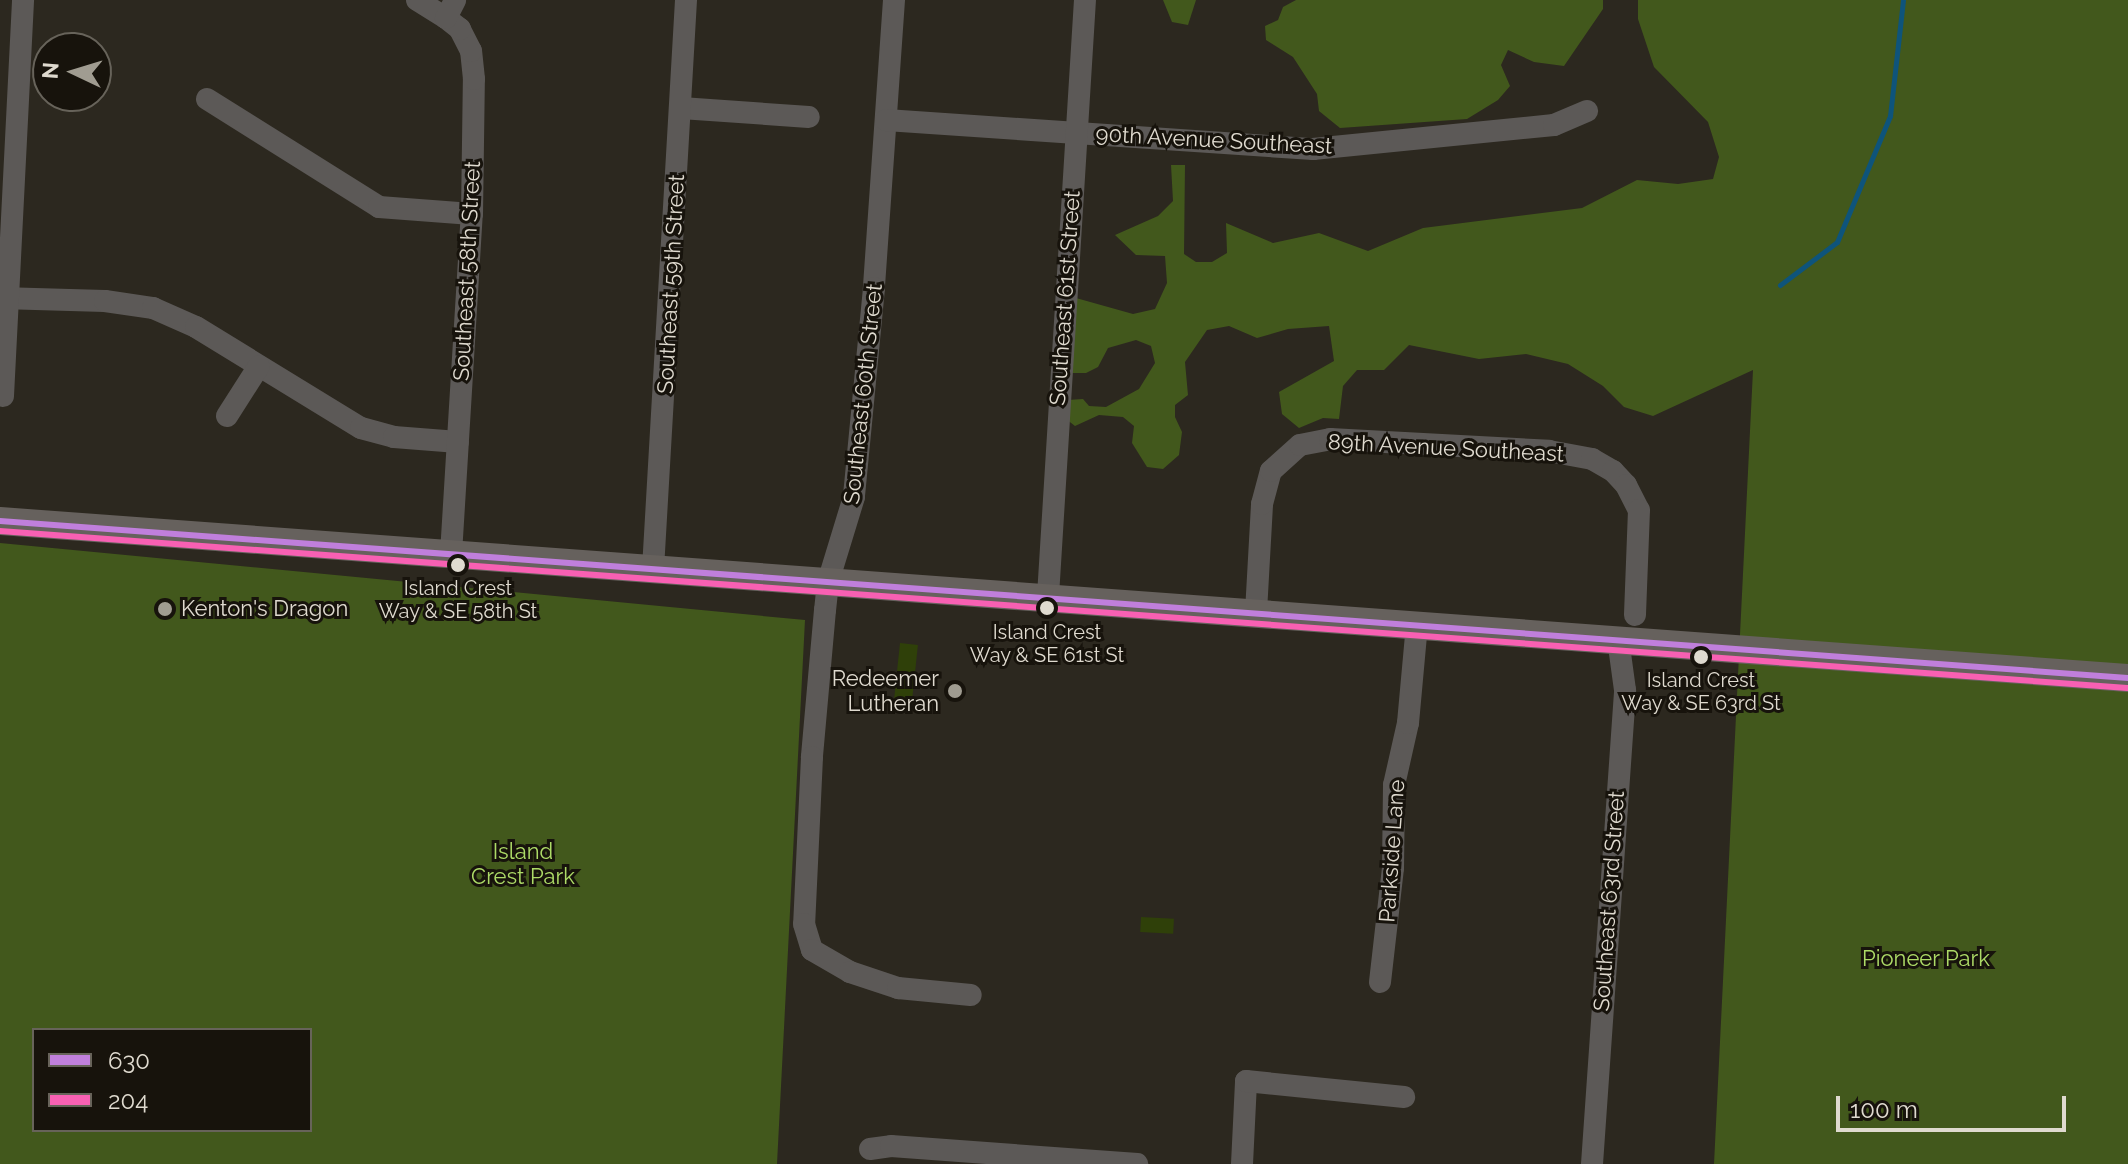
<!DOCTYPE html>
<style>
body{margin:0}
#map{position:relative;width:2128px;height:1164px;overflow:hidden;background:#2c281f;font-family:Raleway,sans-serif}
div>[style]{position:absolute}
.green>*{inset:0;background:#2f4009;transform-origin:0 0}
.forest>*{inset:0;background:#42581c}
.stream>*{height:5px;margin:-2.5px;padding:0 2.5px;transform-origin:2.5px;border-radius:2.5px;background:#0e547b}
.minor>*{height:22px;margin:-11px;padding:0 11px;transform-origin:11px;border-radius:11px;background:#5c5957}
.major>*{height:28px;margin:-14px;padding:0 14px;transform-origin:14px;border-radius:14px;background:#66615d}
.bus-1>*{height:6px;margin:-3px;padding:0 3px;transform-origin:3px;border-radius:3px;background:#c07fdc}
.bus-2>*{height:6px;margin:-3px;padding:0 3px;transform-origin:3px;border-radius:3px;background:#f860b3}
.dots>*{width:22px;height:22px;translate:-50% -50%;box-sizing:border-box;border:4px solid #17130c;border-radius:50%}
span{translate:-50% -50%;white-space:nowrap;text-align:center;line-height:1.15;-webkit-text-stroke:6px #17130c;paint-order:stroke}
.bus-label{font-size:20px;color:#dfdacf}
.street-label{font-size:22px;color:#dfdacf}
.poi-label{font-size:22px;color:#dfdacf}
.left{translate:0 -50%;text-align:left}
.right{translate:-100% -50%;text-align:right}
.park-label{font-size:22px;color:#addb67}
.legend{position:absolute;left:32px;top:1028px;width:280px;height:104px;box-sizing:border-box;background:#17130c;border:2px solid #67635a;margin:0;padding:10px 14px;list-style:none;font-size:24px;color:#dfdacf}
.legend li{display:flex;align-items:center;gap:16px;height:40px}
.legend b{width:40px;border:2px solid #67635a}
.north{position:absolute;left:32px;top:32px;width:80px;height:80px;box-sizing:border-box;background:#17130c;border:2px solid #67635a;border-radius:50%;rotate:274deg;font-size:22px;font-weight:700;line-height:32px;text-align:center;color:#dfdacf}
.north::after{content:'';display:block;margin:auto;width:28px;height:36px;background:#a09c91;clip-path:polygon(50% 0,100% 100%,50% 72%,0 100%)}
.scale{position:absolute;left:1836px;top:1096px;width:230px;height:36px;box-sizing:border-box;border:4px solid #dfdacf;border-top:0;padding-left:10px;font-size:24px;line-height:28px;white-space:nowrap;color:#dfdacf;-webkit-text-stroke:6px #17130c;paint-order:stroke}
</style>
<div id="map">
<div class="green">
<div style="left:900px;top:643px;width:18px;height:63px;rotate:6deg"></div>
<div style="left:1141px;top:917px;width:33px;height:15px;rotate:3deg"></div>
</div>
<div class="forest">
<div style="clip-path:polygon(1163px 0,1196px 0,1188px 25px,1172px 22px)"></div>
<div style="clip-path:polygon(1296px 0,1603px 0,1603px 9px,1564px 66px,1534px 62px,1508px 50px,1501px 65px,1510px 86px,1498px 100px,1467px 119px,1340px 128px,1319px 111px,1317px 94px,1293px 57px,1266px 40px,1265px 26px,1278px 20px,1283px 7px)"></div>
<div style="clip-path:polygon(1638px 0,2128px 0,2128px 1164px,1714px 1164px,1753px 370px,1653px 416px,1624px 407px,1603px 386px,1568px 364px,1526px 354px,1479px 359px,1409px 345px,1384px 370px,1357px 370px,1343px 386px,1339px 419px,1323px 418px,1299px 428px,1282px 414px,1279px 392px,1334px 361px,1329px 326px,1288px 329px,1257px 338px,1229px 326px,1207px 330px,1185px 362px,1188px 395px,1175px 405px,1175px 417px,1182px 432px,1179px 455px,1163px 469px,1147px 467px,1132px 443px,1134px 426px,1123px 417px,1099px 415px,1075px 426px,1066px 419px,1068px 400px,1083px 399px,1089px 406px,1106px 407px,1139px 389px,1155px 363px,1151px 346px,1136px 340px,1108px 348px,1098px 367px,1086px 373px,1070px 373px,1076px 298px,1133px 314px,1155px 309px,1167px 283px,1165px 256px,1136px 255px,1115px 235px,1158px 216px,1173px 201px,1171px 165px,1185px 165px,1184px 254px,1196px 262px,1212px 262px,1227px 253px,1226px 223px,1273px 243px,1319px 233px,1368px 251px,1423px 228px,1582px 208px,1637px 180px,1678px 184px,1713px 179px,1719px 157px,1708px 122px,1654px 67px,1638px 19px)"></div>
<div style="clip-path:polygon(evenodd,0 543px,805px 620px,777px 1164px,0 1164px,0 543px,34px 1030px,310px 1030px,310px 1130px,34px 1130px,34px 1030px)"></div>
</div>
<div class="stream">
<div style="left:1780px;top:285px;width:71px;rotate:-37deg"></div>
<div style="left:1837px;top:242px;width:137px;rotate:-67.2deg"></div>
<div style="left:1890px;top:116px;width:117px;rotate:-83.6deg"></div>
</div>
<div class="minor">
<div style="left:417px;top:0;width:34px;rotate:32deg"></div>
<div style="left:894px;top:0;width:289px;rotate:94deg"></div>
<div style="left:874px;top:288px;width:210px;rotate:95.5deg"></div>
<div style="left:854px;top:497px;width:89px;rotate:107deg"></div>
<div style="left:828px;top:582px;width:28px;rotate:96deg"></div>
<div style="left:825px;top:610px;width:148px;rotate:95.1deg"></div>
<div style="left:812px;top:757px;width:167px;rotate:92.7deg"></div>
<div style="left:804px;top:924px;width:27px;rotate:73deg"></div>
<div style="left:812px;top:950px;width:44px;rotate:30.1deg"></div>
<div style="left:850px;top:972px;width:51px;rotate:18.4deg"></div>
<div style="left:898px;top:988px;width:73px;rotate:5.5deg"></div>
<div style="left:207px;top:99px;width:203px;rotate:32.1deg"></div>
<div style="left:379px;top:207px;width:93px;rotate:4.3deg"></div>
<div style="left:681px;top:108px;width:128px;rotate:4deg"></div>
<div style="left:886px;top:120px;width:428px;rotate:3.9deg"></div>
<div style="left:1313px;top:149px;width:242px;rotate:-5.7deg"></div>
<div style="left:1554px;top:125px;width:36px;rotate:-23deg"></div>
<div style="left:0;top:298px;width:105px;rotate:1.6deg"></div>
<div style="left:105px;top:301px;width:49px;rotate:8.3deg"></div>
<div style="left:153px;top:308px;width:47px;rotate:23.8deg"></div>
<div style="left:196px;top:327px;width:193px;rotate:31.5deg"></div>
<div style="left:361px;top:428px;width:34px;rotate:15deg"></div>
<div style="left:394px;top:437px;width:64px;rotate:4.5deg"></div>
<div style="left:3px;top:396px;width:397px;rotate:-87.1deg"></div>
<div style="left:227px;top:416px;width:59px;rotate:-57.4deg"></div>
<div style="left:451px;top:554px;width:341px;rotate:-86.5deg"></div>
<div style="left:472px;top:214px;width:135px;rotate:-89.2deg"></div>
<div style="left:474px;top:79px;width:28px;rotate:-96deg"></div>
<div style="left:471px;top:51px;width:25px;rotate:-117deg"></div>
<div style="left:460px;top:29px;width:18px;rotate:-142deg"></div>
<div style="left:446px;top:18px;width:20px;rotate:-63deg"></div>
<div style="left:653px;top:569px;width:570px;rotate:-86.68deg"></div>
<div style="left:1048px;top:596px;width:597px;rotate:-86.45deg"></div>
<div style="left:1256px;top:612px;width:108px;rotate:-86.8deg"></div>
<div style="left:1262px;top:504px;width:34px;rotate:-75deg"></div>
<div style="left:1271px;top:471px;width:39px;rotate:-42deg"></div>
<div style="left:1300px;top:445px;width:31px;rotate:-11deg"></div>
<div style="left:1330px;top:439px;width:219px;rotate:3.1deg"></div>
<div style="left:1549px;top:451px;width:44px;rotate:10.5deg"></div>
<div style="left:1592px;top:459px;width:24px;rotate:30deg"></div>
<div style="left:1613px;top:471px;width:19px;rotate:47deg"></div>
<div style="left:1626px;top:485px;width:28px;rotate:63deg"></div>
<div style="left:1639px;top:510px;width:105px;rotate:92.2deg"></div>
<div style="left:1380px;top:982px;width:115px;rotate:-83.5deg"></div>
<div style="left:1393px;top:868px;width:83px;rotate:-89.3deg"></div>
<div style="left:1394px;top:785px;width:64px;rotate:-77.3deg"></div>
<div style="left:1408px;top:723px;width:99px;rotate:-84.8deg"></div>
<div style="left:870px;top:1149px;width:21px;rotate:-8deg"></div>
<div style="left:891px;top:1146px;width:247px;rotate:4.2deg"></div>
<div style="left:1242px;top:1164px;width:83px;rotate:-87.2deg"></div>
<div style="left:1246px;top:1081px;width:159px;rotate:5.8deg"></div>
<div style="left:1592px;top:1164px;width:475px;rotate:-86deg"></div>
<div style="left:1625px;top:690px;width:51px;rotate:-97.8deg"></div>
</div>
<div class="major">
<div style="left:0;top:521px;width:2134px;rotate:4.22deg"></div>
</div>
<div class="bus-1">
<div style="left:0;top:521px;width:2134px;rotate:4.22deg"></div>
</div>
<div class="bus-2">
<div style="left:0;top:531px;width:2133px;rotate:4.22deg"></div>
</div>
<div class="dots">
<div style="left:458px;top:565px;background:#dfdacf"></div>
<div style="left:1047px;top:608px;background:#dfdacf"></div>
<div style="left:165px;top:609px;background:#a09c91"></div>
<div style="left:1701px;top:657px;background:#dfdacf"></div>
<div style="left:955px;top:691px;background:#a09c91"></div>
</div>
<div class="bus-label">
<span style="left:458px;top:600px">Island Crest<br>Way &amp; SE 58th St</span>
<span style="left:1047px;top:644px">Island Crest<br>Way &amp; SE 61st St</span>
<span style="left:1701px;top:692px">Island Crest<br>Way &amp; SE 63rd St</span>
</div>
<div class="street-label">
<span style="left:1214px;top:140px;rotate:3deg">90th Avenue Southeast</span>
<span style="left:467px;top:271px;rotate:-87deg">Southeast 58th Street</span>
<span style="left:671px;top:284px;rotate:-87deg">Southeast 59th Street</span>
<span style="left:1065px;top:298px;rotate:-86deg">Southeast 61st Street</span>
<span style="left:863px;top:394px;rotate:-84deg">Southeast 60th Street</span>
<span style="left:1446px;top:448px;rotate:3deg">89th Avenue Southeast</span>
<span style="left:1392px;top:851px;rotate:-86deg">Parkside Lane</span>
<span style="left:1609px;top:901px;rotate:-86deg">Southeast 63rd Street</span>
</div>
<div class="poi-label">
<span class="left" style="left:181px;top:609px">Kenton's Dragon</span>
<span class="right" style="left:939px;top:691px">Redeemer<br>Lutheran</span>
</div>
<div class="park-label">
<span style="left:523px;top:864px">Island<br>Crest Park</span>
<span style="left:1926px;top:959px">Pioneer Park</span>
</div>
<ul class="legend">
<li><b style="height:10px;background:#c07fdc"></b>630</li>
<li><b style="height:10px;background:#f860b3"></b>204</li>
</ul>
<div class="north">N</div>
<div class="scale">100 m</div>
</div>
